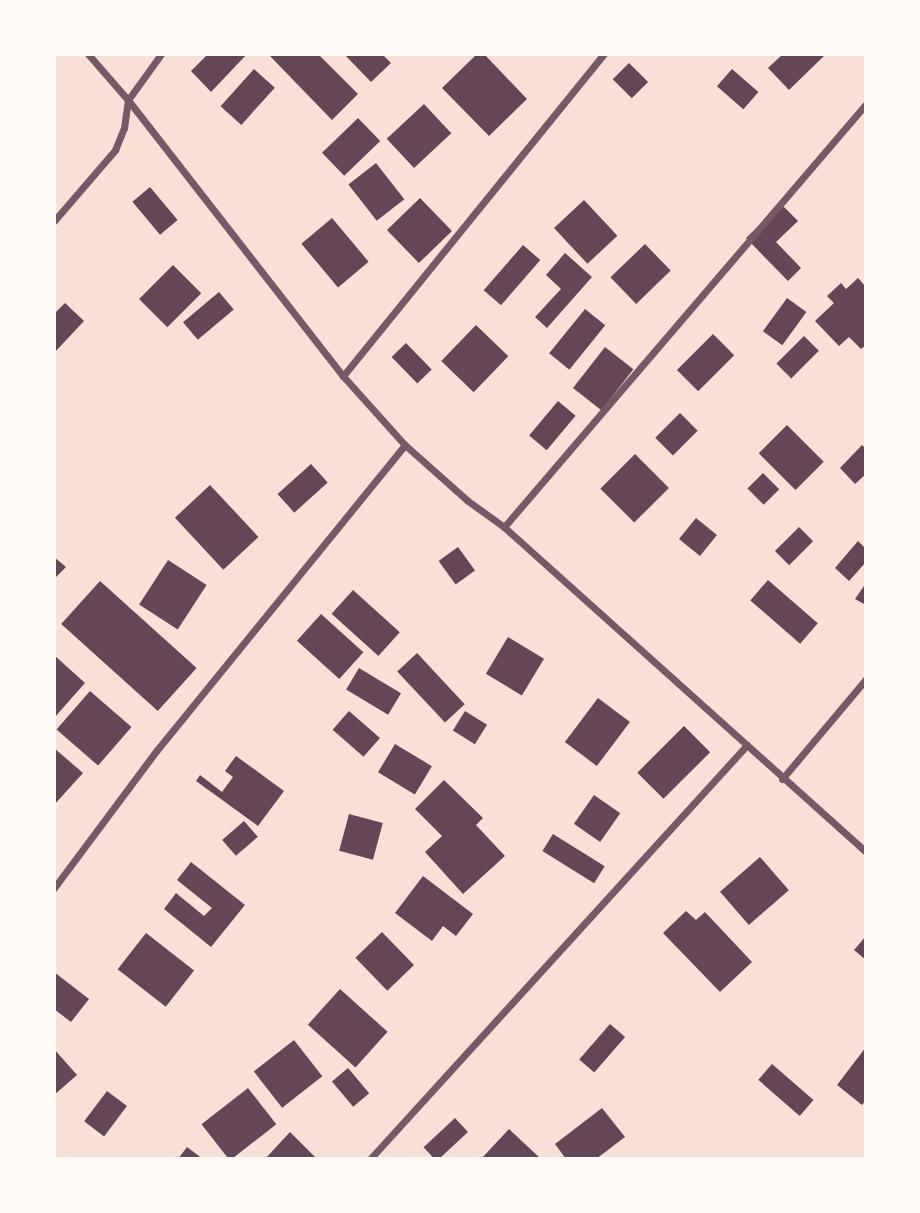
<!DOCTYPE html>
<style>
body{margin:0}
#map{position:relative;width:920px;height:1213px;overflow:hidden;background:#f7e1d7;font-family:Raleway,sans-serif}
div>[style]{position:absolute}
.building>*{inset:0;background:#644757;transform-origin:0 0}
.minor>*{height:7px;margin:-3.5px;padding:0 3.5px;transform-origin:3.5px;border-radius:3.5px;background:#755966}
span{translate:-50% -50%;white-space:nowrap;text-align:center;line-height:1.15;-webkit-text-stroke:7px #fffaf5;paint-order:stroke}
.frame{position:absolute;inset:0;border:56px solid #fffaf5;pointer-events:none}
</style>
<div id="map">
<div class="building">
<div style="clip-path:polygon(208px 54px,247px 54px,211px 92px,191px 71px)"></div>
<div style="clip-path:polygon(268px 54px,318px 54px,358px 94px,332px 120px)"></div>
<div style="clip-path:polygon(344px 54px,382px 54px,391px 63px,371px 82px)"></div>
<div style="clip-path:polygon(477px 54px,484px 54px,527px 99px,489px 136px,442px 88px)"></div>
<div style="clip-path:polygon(783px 54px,826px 54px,789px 90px,768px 68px)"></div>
<div style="left:629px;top:63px;width:27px;height:23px;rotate:45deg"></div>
<div style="left:254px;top:69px;width:28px;height:50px;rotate:42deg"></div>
<div style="left:732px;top:69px;width:35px;height:23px;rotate:41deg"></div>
<div style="left:424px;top:104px;width:40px;height:51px;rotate:47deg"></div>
<div style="left:358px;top:118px;width:32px;height:50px;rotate:46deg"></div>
<div style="left:376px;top:163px;width:46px;height:35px;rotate:52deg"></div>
<div style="left:150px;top:187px;width:43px;height:23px;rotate:50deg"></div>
<div style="left:420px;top:198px;width:46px;height:46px;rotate:46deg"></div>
<div style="left:584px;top:200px;width:49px;height:41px;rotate:47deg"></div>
<div style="clip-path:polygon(781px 204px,798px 221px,776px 242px,801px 268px,788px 281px,746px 238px)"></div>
<div style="left:332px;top:218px;width:57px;height:40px;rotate:50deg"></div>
<div style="left:645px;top:244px;width:37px;height:48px;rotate:46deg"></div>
<div style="left:523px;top:245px;width:23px;height:60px;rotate:41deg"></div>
<div style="clip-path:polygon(565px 253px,592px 277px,547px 328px,535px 317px,561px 289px,546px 275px)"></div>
<div style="left:173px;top:265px;width:40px;height:48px;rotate:45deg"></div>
<div style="clip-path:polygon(858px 278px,866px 287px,866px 345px,861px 349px,849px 337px,839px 346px,815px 321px,834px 303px,827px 296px,841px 283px,846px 289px)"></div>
<div style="left:219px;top:292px;width:23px;height:47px;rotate:50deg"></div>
<div style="left:787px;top:298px;width:24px;height:41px;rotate:36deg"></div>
<div style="clip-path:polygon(65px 303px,84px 321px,54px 353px,54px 314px)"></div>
<div style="left:585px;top:309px;width:26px;height:57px;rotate:39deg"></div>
<div style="left:476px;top:325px;width:45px;height:50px;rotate:44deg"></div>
<div style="left:713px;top:334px;width:30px;height:51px;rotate:45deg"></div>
<div style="left:804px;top:336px;width:21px;height:39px;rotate:45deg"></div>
<div style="left:406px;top:343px;width:37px;height:20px;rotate:46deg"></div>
<div style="left:605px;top:347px;width:36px;height:52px;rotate:38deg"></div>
<div style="left:558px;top:401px;width:23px;height:45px;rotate:40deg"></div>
<div style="left:680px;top:413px;width:25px;height:35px;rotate:45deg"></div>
<div style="left:787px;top:425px;width:52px;height:40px;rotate:45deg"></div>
<div style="clip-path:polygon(862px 445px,866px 449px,866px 474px,855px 484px,840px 468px)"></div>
<div style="left:635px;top:454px;width:48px;height:49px;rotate:45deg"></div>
<div style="left:311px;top:464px;width:25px;height:45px;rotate:48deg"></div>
<div style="left:763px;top:473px;width:23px;height:22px;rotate:45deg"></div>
<div style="left:210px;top:485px;width:71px;height:48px;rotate:47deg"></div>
<div style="left:696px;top:518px;width:27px;height:27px;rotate:39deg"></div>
<div style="left:799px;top:527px;width:20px;height:34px;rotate:45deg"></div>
<div style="clip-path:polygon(858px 541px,866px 549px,866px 562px,849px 581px,835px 568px)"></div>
<div style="left:458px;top:547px;width:29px;height:24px;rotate:54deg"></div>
<div style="clip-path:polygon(54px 557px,66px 567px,54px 579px)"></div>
<div style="left:168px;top:560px;width:46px;height:53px;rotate:33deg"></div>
<div style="left:768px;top:580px;width:66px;height:27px;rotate:41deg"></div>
<div style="left:100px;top:581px;width:130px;height:58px;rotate:42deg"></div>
<div style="clip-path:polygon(866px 583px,866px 605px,855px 599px)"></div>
<div style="left:353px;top:590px;width:63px;height:32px;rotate:42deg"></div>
<div style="left:321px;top:614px;width:57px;height:36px;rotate:42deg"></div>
<div style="left:508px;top:637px;width:42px;height:43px;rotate:31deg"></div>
<div style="left:417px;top:653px;width:70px;height:27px;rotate:47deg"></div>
<div style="clip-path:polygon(54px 655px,85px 683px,54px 718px)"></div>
<div style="left:359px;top:668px;width:49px;height:25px;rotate:31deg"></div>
<div style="left:90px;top:691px;width:55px;height:51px;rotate:41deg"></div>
<div style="left:598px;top:698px;width:40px;height:55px;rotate:37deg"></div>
<div style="left:349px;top:711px;width:41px;height:25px;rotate:41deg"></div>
<div style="left:465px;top:711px;width:26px;height:23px;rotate:32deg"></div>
<div style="left:684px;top:726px;width:37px;height:66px;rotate:45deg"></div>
<div style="left:395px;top:744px;width:43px;height:33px;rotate:31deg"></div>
<div style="clip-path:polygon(54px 748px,83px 773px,54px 805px)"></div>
<div style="clip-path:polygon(236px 756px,284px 791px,258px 826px,196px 781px,200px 775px,222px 792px,233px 777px,225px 771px)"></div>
<div style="clip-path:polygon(444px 780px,483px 818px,476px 825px,505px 856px,463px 894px,425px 852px,442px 836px,415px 809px)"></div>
<div style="left:594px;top:795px;width:32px;height:35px;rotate:35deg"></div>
<div style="left:349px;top:814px;width:35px;height:38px;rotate:15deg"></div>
<div style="left:244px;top:821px;width:21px;height:29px;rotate:49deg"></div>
<div style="left:553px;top:834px;width:61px;height:20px;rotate:32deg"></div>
<div style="left:760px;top:857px;width:44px;height:53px;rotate:49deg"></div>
<div style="clip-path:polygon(191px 862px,245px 905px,211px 947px,164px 909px,176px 893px,204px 916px,212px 908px,177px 880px)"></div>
<div style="clip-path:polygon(423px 876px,473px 914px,456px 936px,443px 926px,432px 941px,395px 913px)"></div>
<div style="clip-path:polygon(686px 911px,696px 920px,705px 912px,752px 962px,720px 992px,663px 933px)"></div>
<div style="left:382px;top:932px;width:46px;height:37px;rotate:46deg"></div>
<div style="left:146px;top:933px;width:61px;height:46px;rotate:38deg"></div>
<div style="clip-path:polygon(866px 936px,866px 960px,854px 950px)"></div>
<div style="clip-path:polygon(54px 972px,89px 999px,71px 1022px,54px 1009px)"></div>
<div style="left:340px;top:989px;width:64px;height:48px;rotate:42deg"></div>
<div style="left:610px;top:1024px;width:20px;height:47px;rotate:41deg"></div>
<div style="left:294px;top:1040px;width:46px;height:51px;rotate:52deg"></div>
<div style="clip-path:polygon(866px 1047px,866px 1100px,862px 1105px,837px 1085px)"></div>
<div style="clip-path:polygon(54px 1049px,77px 1075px,54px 1095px)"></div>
<div style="left:772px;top:1064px;width:55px;height:21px;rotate:41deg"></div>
<div style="left:348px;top:1068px;width:33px;height:21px;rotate:50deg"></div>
<div style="left:248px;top:1088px;width:46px;height:59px;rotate:52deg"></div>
<div style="left:107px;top:1091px;width:25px;height:38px;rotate:37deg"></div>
<div style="clip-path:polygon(602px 1108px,625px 1137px,596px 1159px,566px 1159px,555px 1144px)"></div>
<div style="left:455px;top:1118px;width:19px;height:43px;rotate:47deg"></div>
<div style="clip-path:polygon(509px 1129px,541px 1159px,481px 1159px)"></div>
<div style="clip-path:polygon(290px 1132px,317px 1159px,265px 1159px)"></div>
<div style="clip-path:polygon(187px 1147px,203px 1159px,178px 1159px)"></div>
</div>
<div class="minor">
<div style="left:88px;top:54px;width:61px;rotate:49deg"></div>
<div style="left:128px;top:100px;width:350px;rotate:52.1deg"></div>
<div style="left:343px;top:376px;width:93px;rotate:48.1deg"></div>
<div style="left:405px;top:445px;width:84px;rotate:41.6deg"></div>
<div style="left:468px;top:501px;width:44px;rotate:35.8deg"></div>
<div style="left:504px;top:527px;width:486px;rotate:41.9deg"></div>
<div style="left:54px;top:221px;width:94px;rotate:-49.3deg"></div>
<div style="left:115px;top:150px;width:24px;rotate:-68deg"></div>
<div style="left:124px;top:128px;width:28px;rotate:-82deg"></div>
<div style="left:128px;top:100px;width:57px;rotate:-54.3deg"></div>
<div style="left:343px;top:376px;width:414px;rotate:-51deg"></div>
<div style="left:504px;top:527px;width:557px;rotate:-49.44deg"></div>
<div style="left:782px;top:779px;width:131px;rotate:-50deg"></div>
<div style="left:54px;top:888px;width:172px;rotate:-53.3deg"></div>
<div style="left:157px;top:750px;width:393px;rotate:-50.9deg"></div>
<div style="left:370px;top:1159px;width:560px;rotate:-47.68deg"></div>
</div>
<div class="frame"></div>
</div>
